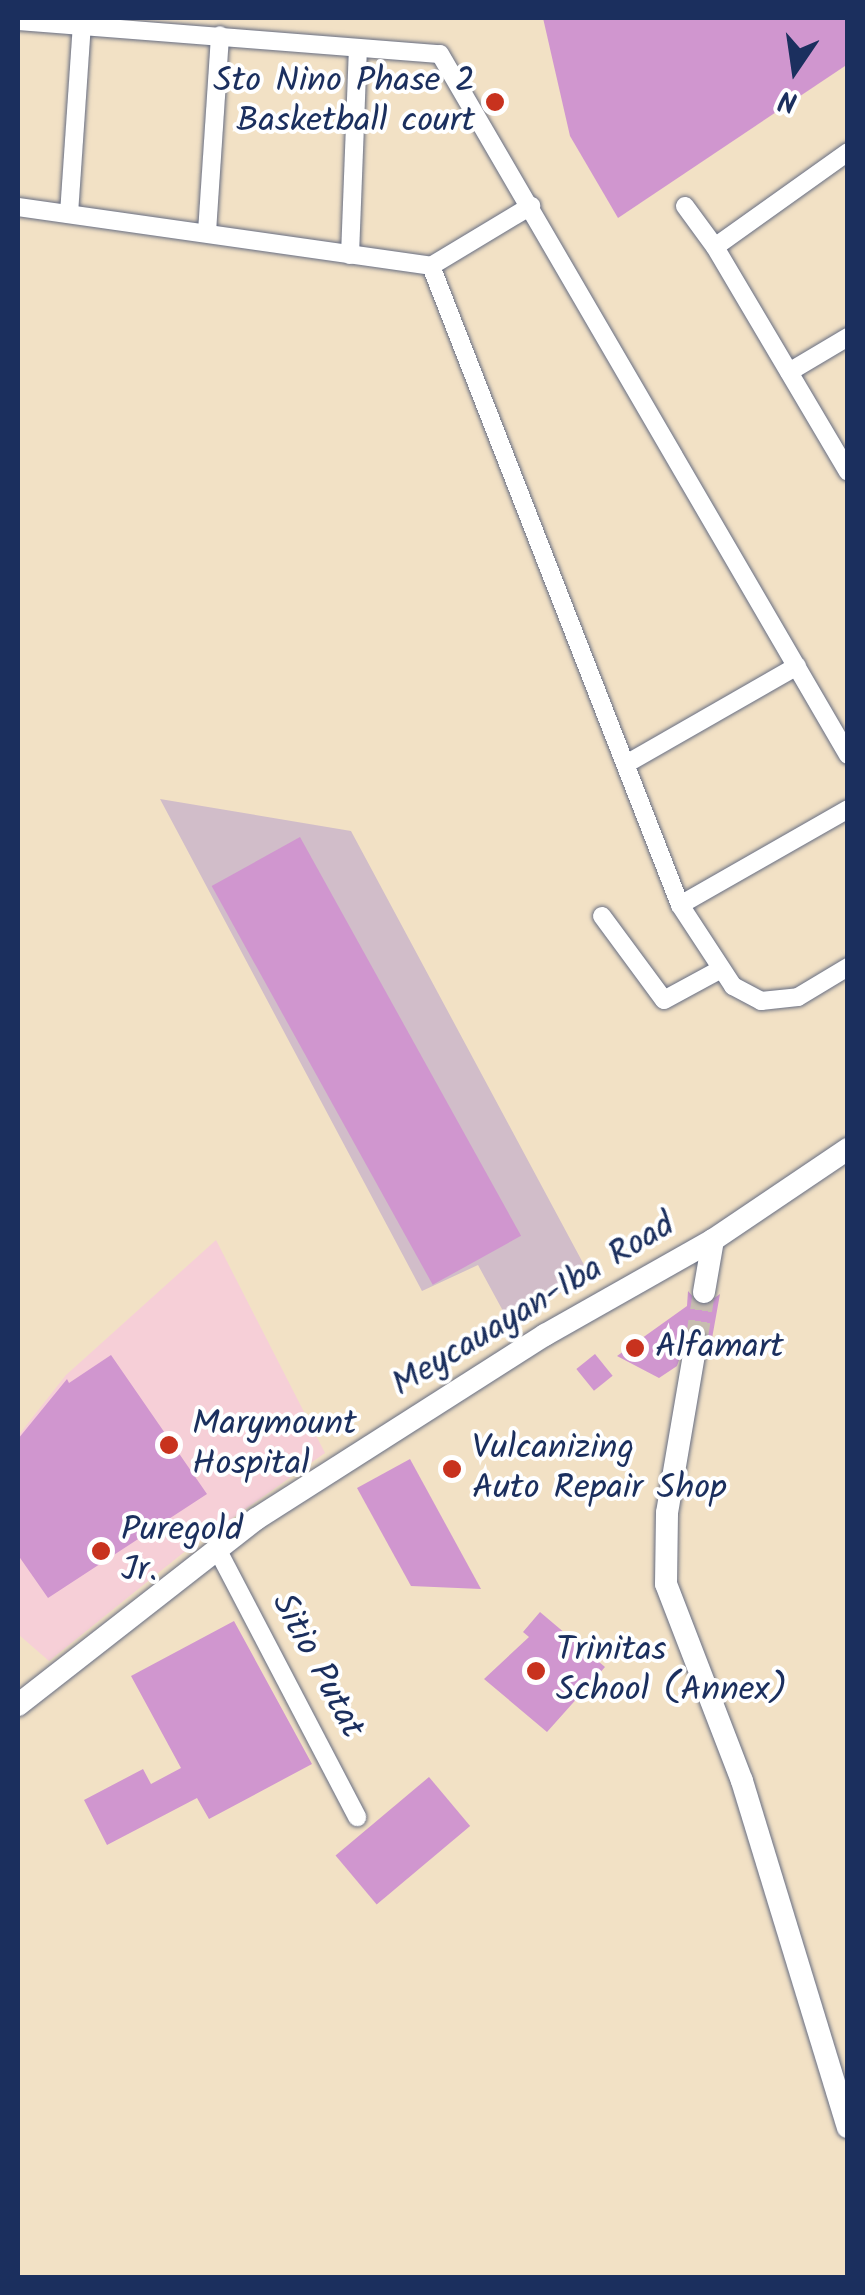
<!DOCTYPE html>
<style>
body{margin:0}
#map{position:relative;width:865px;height:2295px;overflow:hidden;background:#f2e1c5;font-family:Kalam,sans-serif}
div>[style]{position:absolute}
.built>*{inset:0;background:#f6cfd7}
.industrial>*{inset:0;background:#d1bdc9}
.building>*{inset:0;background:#d096cf;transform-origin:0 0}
.secondary-tunnel>*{height:22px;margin-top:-11px;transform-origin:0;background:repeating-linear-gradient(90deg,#c7bdb0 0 22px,transparent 0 33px)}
.roads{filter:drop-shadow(0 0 2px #666d82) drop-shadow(0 0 2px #666d82)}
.street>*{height:18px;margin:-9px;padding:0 9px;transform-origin:9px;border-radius:9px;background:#fff}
.secondary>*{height:22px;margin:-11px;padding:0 11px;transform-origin:11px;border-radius:11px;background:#fff}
.dots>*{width:28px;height:28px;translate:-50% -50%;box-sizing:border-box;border:5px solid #fff;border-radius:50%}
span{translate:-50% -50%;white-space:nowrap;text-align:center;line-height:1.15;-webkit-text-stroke:8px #fff;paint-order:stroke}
.poi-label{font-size:35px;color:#1b2f5e}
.right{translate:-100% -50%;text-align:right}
.left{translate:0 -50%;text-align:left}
.street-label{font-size:35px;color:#1b2f5e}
.frame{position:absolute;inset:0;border:20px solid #1b2f5e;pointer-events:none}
.north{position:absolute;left:745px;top:20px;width:100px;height:100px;-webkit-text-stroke:8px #fff;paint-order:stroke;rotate:193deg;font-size:28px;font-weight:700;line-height:40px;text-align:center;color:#1b2f5e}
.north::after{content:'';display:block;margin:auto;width:35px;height:45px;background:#1b2f5e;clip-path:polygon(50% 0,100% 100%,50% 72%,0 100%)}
</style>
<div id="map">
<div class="built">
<div style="clip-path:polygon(216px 1240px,325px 1453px,183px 1553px,49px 1661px,18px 1634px,18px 1436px,66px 1375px)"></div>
</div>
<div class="industrial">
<div style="clip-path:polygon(160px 799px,351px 831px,590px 1276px,509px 1322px,478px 1265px,422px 1291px)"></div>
</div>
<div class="building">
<div style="clip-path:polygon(543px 18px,848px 18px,848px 64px,618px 218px,570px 136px)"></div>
<div style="left:300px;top:837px;width:456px;height:101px;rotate:61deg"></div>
<div style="clip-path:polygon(688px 1291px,702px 1307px,720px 1294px,711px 1344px,705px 1331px,690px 1329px,677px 1366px,659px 1378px,617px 1356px,687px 1306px)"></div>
<div style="left:595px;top:1354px;width:28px;height:24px;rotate:51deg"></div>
<div style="clip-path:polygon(111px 1355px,207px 1494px,48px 1598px,18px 1555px,18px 1439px,67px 1379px,69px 1383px)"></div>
<div style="clip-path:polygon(410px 1459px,481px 1589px,411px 1586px,357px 1488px)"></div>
<div style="clip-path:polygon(540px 1612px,605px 1667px,547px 1732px,484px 1679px,529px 1637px,523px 1632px)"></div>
<div style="clip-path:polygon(234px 1621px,312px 1764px,209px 1819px,197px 1798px,107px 1845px,84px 1800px,143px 1769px,151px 1784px,181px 1768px,131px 1676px)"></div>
<div style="left:429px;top:1777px;width:64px;height:122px;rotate:50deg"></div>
</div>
<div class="secondary-tunnel">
<div style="left:696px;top:1343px;width:52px;rotate:-81.1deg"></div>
</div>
<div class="roads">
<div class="street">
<div style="left:18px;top:21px;width:423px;rotate:4.5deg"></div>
<div style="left:440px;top:54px;width:811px;rotate:59.8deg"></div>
<div style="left:848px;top:152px;width:163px;rotate:144.5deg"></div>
<div style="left:715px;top:247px;width:261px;rotate:59.4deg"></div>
<div style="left:685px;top:206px;width:51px;rotate:53.8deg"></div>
<div style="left:18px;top:207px;width:417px;rotate:8.1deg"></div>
<div style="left:431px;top:266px;width:117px;rotate:-31deg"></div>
<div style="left:69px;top:214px;width:190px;rotate:-86.1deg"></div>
<div style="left:207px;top:232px;width:197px;rotate:-86.2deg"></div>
<div style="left:350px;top:255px;width:207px;rotate:-87.8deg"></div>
<div style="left:431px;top:266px;width:686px;rotate:68.71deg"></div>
<div style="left:680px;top:905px;width:97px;rotate:56.8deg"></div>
<div style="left:733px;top:986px;width:32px;rotate:28deg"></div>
<div style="left:761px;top:1001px;width:37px;rotate:-6deg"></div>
<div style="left:798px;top:997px;width:58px;rotate:-31deg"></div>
<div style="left:789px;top:372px;width:69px;rotate:-30.7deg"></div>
<div style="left:626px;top:764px;width:197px;rotate:-29.8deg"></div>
<div style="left:680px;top:905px;width:193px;rotate:-29.7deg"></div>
<div style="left:602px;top:916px;width:104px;rotate:53.6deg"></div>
<div style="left:664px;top:1000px;width:65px;rotate:-28.5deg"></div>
<div style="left:216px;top:1547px;width:305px;rotate:62.4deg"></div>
</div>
<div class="secondary">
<div style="left:704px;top:1292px;width:53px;rotate:-80.2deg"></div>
<div style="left:696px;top:1343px;width:172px;rotate:99.7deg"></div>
<div style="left:667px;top:1513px;width:71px;rotate:90.8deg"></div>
<div style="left:666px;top:1584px;width:211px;rotate:68.9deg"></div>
<div style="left:742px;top:1781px;width:362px;rotate:73deg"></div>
<div style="left:18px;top:1705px;width:302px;rotate:-38deg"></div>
<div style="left:256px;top:1519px;width:343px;rotate:-32.5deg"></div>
<div style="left:545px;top:1335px;width:193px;rotate:-29.5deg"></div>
<div style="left:713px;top:1240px;width:163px;rotate:-34deg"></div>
</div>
</div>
<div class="dots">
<div style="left:495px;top:102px;background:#c8321e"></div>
<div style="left:635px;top:1348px;background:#c8321e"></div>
<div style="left:169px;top:1445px;background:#c8321e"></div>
<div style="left:452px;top:1469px;background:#c8321e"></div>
<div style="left:101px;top:1551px;background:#c8321e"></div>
<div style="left:536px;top:1671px;background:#c8321e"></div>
</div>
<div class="poi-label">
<span class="right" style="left:475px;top:102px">Sto Nino Phase 2<br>Basketball court</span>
<span class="left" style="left:655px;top:1348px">Alfamart</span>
<span class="left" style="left:192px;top:1445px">Marymount<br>Hospital</span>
<span class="left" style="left:472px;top:1469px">Vulcanizing<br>Auto Repair Shop</span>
<span class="left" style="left:121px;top:1551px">Puregold<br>Jr.</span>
<span class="left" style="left:556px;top:1671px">Trinitas<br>School (Annex)</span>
</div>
<div class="street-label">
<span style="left:534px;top:1306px;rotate:-31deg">Meycauayan-Iba Road</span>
<span style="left:317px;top:1666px;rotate:62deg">Sitio Putat</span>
</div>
<div class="frame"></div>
<div class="north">N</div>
</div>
